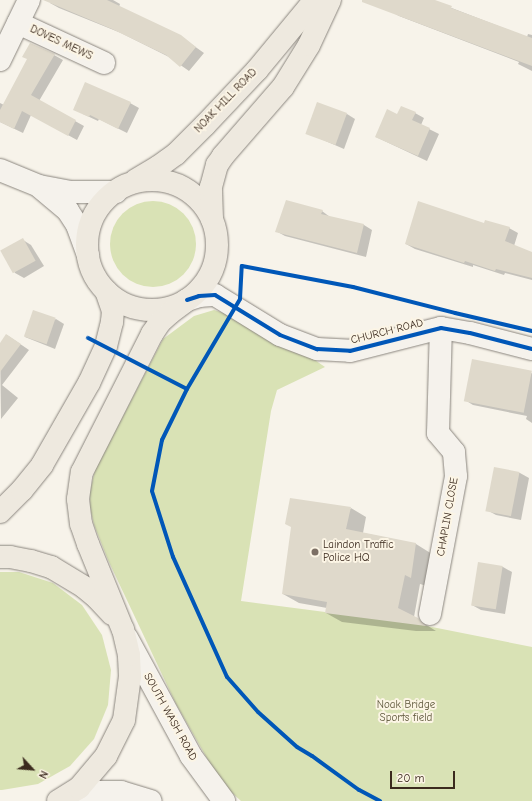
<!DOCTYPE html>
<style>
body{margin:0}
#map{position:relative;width:532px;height:801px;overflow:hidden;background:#f7f3ea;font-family:"Comic Neue",sans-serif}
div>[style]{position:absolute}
.green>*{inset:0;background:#d9e2b5}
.round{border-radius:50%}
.shadow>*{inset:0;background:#0003}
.building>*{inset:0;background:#dfd9cb;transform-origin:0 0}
.roads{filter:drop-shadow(0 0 1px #8b867f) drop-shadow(0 0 1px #8b867f)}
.minor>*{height:22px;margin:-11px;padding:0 11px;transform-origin:11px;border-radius:11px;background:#f5f2ec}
.tertiary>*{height:22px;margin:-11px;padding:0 11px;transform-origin:11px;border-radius:11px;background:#f5f2ec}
.primary>*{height:22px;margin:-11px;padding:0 11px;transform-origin:11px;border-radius:11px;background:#eee9df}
.primary>.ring{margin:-11px;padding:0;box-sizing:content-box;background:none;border:22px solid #eee9df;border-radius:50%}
.trunk>*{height:22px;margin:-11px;padding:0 11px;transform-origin:11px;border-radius:11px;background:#eee9df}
.cycleway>*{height:4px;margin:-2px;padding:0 2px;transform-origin:2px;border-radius:2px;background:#0057b8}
.dots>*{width:11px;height:11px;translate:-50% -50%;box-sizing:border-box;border:2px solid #fcf5e5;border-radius:50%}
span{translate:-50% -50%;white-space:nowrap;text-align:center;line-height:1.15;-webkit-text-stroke:4px #fcf5e5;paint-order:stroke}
.street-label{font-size:11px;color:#3b2a1e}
.poi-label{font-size:11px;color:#3b2a1e}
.left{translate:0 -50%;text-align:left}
.park-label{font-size:11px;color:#5c5539}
.north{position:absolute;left:12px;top:749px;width:40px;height:40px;-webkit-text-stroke:3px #fcf5e5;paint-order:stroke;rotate:116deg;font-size:11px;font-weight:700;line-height:16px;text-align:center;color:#3b2a1e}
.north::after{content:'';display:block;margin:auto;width:14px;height:18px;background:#3b2a1e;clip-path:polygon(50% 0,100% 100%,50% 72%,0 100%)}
.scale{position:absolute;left:390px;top:771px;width:65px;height:18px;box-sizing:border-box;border:2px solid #3b2a1e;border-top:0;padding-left:5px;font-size:12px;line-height:14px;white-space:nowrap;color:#3b2a1e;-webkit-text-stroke:3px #fcf5e5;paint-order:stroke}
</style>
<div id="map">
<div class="green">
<div class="round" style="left:110px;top:201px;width:86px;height:86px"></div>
<div style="clip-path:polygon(214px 310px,230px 315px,306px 354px,325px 367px,277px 390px,271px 411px,241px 601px,417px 624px,532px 647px,532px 801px,241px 801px,229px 790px,212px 767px,176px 704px,108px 560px,94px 525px,90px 508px,90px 491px,95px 470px,163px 339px,194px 316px)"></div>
<div style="clip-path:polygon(0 572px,19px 572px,53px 583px,82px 605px,102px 635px,111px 670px,108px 705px,94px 739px,70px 766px,38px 784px,2px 790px,0 790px)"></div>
</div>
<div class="shadow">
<div style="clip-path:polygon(51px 0,113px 0,120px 4px,119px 7px,180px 36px,204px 53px,189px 71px,169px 57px,121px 33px,59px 8px,50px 3px)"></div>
<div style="clip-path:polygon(394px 0,431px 0,527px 37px,528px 34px,532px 35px,532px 71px,518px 64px,519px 62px,399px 16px,390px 11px)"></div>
<div style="clip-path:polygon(54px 55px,63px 60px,39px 101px,84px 126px,77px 140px,31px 115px,23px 133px,0 122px,0 103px,4px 105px,28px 59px)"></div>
<div style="clip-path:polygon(130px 103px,139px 108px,127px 133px,99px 119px,98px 121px,83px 114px)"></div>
<div style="clip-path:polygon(415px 113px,424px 118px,421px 125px,439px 134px,427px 161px,376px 137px,398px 115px)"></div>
<div style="clip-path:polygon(347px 114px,355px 119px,344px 149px,307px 133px)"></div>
<div style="clip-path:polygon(322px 211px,330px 217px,364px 225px,372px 230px,366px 257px,285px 236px,276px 231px)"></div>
<div style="clip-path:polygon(484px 224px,509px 228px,518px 233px,514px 246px,532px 253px,532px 280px,505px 273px,504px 275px,473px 265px,473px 267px,415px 249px,406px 244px)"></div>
<div style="clip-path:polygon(23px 240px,31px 245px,44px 266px,24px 278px,15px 273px,3px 251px)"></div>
<div style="clip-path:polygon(56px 319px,64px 324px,55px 349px,25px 337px)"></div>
<div style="clip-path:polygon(7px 335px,29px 350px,2px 385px,18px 398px,1px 419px,0 345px)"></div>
<div style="clip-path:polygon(532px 373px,532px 423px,526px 419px,527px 416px,473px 405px,465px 400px)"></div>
<div style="clip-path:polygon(495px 468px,520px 473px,529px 478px,521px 520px,496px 515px,487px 510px)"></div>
<div style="clip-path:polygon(351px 508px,366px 517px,363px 533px,416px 544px,432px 554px,427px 586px,420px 584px,414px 617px,436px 631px,416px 631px,342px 622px,326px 613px,327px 608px,299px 603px,283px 594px)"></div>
<div style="clip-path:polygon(479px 563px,503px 567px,512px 572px,505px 614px,481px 610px,472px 605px)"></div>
</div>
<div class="building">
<div style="clip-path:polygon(43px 0,107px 0,181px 35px,196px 47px,180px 67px,166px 55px,112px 29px)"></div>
<div style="clip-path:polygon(362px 0,435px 0,452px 6px,451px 8px,532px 38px,532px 66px,362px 2px)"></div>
<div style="clip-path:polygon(30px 43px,55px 54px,31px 95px,76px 120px,68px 136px,22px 111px,14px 129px,0 122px,0 110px,27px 59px,22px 57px)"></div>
<div style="clip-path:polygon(85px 82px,131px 102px,118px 129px,90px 115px,89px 117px,73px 110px)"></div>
<div style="left:317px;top:102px;width:32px;height:34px;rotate:20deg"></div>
<div style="clip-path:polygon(401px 106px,416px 112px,412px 120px,430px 128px,418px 156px,375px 137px,387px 109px,397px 114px)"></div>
<div style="clip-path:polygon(286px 200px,323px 210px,321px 214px,364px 224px,357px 253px,275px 232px)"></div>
<div style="clip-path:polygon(418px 201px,484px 223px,485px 220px,510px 227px,505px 241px,532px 252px,532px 278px,496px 269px,495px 271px,465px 261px,464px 263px,405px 244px)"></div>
<div style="left:23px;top:238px;width:26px;height:26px;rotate:61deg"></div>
<div style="left:33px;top:310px;width:24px;height:28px;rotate:19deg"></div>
<div style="clip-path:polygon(6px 334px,21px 344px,0 372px,0 343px)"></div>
<div style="left:472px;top:359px;width:61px;height:43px;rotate:11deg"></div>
<div style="left:494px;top:467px;width:26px;height:45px;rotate:11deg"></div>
<div style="clip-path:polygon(290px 498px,351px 507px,346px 529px,416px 543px,411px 578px,405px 575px,398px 608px,418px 618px,426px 626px,325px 613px,327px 602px,282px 594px,291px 527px,285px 524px)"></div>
<div style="left:478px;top:562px;width:25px;height:44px;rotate:9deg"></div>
</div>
<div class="roads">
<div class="minor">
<div style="left:18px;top:23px;width:95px;rotate:24.9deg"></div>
<div style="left:0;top:60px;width:67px;rotate:-64.2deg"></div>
<div style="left:0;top:170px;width:42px;rotate:22.3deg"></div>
<div style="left:39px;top:186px;width:31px;rotate:11deg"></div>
<div style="left:69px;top:192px;width:47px"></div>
<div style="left:41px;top:188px;width:35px;rotate:40deg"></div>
<div style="left:68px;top:211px;width:17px;rotate:57deg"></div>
<div style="left:77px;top:225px;width:33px;rotate:70deg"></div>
<div style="left:187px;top:300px;width:13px;rotate:-18deg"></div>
<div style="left:199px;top:296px;width:16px;rotate:-4deg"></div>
<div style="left:215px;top:295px;width:76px;rotate:31.6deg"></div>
<div style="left:280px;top:335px;width:40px;rotate:21deg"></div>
<div style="left:317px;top:349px;width:33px;rotate:3deg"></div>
<div style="left:350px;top:351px;width:94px;rotate:-14.2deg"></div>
<div style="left:441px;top:328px;width:29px;rotate:10deg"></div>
<div style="left:470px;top:333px;width:64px;rotate:14.5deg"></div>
<div style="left:430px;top:614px;width:140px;rotate:-79.3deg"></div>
<div style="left:456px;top:476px;width:24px;rotate:-95deg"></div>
<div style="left:454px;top:452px;width:25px;rotate:-130deg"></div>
<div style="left:438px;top:433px;width:105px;rotate:-88.4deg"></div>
</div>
<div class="tertiary">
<div style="left:127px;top:638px;width:134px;rotate:61.5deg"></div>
<div style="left:191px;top:756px;width:56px;rotate:53.7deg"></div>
<div style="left:62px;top:800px;width:35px;rotate:-13deg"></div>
<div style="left:96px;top:792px;width:25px"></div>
<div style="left:121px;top:792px;width:31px;rotate:17deg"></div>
</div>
<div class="primary">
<div style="left:136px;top:180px;width:26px;rotate:-31deg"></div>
<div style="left:158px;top:167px;width:22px;rotate:-36deg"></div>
<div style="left:176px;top:154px;width:41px;rotate:-45deg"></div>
<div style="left:205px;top:125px;width:76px;rotate:-46.6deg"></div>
<div style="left:257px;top:70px;width:91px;rotate:-50.4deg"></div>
<div class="ring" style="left:87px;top:180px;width:108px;height:108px"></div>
<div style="left:212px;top:219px;width:32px;rotate:-92deg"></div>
<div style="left:211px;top:187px;width:23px;rotate:-75deg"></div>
<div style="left:217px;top:165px;width:11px;rotate:-56deg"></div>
<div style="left:223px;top:156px;width:91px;rotate:-49deg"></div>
<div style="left:283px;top:87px;width:49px;rotate:-58.2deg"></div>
<div style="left:309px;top:45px;width:50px;rotate:-65deg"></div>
<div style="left:0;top:512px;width:31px;rotate:-45deg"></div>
<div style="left:22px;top:490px;width:32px;rotate:-51deg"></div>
<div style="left:42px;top:465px;width:95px;rotate:-60.2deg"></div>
<div style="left:89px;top:383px;width:41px;rotate:-65.3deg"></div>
<div style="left:106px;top:346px;width:25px;rotate:-76deg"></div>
<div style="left:112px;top:322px;width:11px;rotate:-85deg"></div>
<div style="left:113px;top:311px;width:21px;rotate:-109deg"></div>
<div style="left:0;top:557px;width:10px"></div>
<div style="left:10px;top:557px;width:21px;rotate:11deg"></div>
<div style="left:31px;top:561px;width:21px;rotate:17deg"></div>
<div style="left:51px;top:567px;width:39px;rotate:31deg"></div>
<div style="left:84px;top:587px;width:17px;rotate:40deg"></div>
<div style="left:97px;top:598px;width:22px;rotate:47deg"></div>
<div style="left:58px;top:801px;width:25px;rotate:-32deg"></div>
<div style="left:79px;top:788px;width:42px;rotate:-49.8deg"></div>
<div style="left:106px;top:756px;width:40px;rotate:-63.4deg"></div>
<div style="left:124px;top:720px;width:44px;rotate:-82.2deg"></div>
<div style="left:130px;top:676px;width:21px;rotate:-93deg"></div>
<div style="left:129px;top:655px;width:26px;rotate:-103deg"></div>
<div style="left:123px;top:630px;width:93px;rotate:-112.1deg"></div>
<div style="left:88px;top:544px;width:21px;rotate:-109deg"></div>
<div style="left:81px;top:524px;width:25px;rotate:-97deg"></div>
<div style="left:78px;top:499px;width:27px;rotate:-82deg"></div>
<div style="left:82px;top:472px;width:155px;rotate:-63.1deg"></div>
<div style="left:152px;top:334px;width:14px;rotate:-56deg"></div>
<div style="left:160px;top:322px;width:13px;rotate:-42deg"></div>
<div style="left:170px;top:313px;width:21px;rotate:-37deg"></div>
</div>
<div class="trunk">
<div style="left:60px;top:801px;width:2px;rotate:-27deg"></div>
</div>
</div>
<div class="cycleway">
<div style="left:187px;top:300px;width:13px;rotate:-18deg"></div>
<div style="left:199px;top:296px;width:16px;rotate:-4deg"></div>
<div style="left:215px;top:295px;width:76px;rotate:31.6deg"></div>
<div style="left:280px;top:335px;width:40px;rotate:21deg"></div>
<div style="left:317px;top:349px;width:33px;rotate:3deg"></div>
<div style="left:350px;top:351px;width:94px;rotate:-14.2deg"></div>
<div style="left:441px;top:328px;width:29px;rotate:10deg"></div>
<div style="left:470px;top:333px;width:64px;rotate:14.5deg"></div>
<div style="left:88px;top:338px;width:111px;rotate:27.3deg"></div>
<div style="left:380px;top:801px;width:24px;rotate:-152deg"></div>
<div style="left:359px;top:790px;width:58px;rotate:-144.1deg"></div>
<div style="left:312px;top:756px;width:17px;rotate:-149deg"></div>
<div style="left:297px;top:747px;width:52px;rotate:-138.1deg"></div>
<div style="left:258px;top:712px;width:47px;rotate:-131.5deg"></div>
<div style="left:227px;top:677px;width:132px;rotate:-114.2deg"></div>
<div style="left:173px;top:557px;width:69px;rotate:-107.7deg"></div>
<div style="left:152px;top:491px;width:52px;rotate:-78.9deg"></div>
<div style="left:162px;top:440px;width:57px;rotate:-63.9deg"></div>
<div style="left:187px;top:389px;width:104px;rotate:-59.5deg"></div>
<div style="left:240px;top:299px;width:33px;rotate:-87deg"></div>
<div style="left:242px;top:266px;width:113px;rotate:10.7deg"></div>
<div style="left:353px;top:287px;width:105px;rotate:14.3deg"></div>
<div style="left:455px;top:313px;width:79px;rotate:13.2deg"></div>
</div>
<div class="dots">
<div style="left:315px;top:552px;background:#7d7065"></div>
</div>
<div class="street-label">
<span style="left:61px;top:43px;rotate:25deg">DOVES MEWS</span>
<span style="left:226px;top:101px;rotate:-46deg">NOAK HILL ROAD</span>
<span style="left:387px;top:332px;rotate:-14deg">CHURCH ROAD</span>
<span style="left:448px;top:517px;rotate:-80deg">CHAPLIN CLOSE</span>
<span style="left:170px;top:717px;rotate:61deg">SOUTH WASH ROAD</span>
</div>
<div class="poi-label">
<span class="left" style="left:323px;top:552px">Laindon Traffic<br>Police HQ</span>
</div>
<div class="park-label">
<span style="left:406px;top:712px">Noak Bridge<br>Sports field</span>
</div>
<div class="north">N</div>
<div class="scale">20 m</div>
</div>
